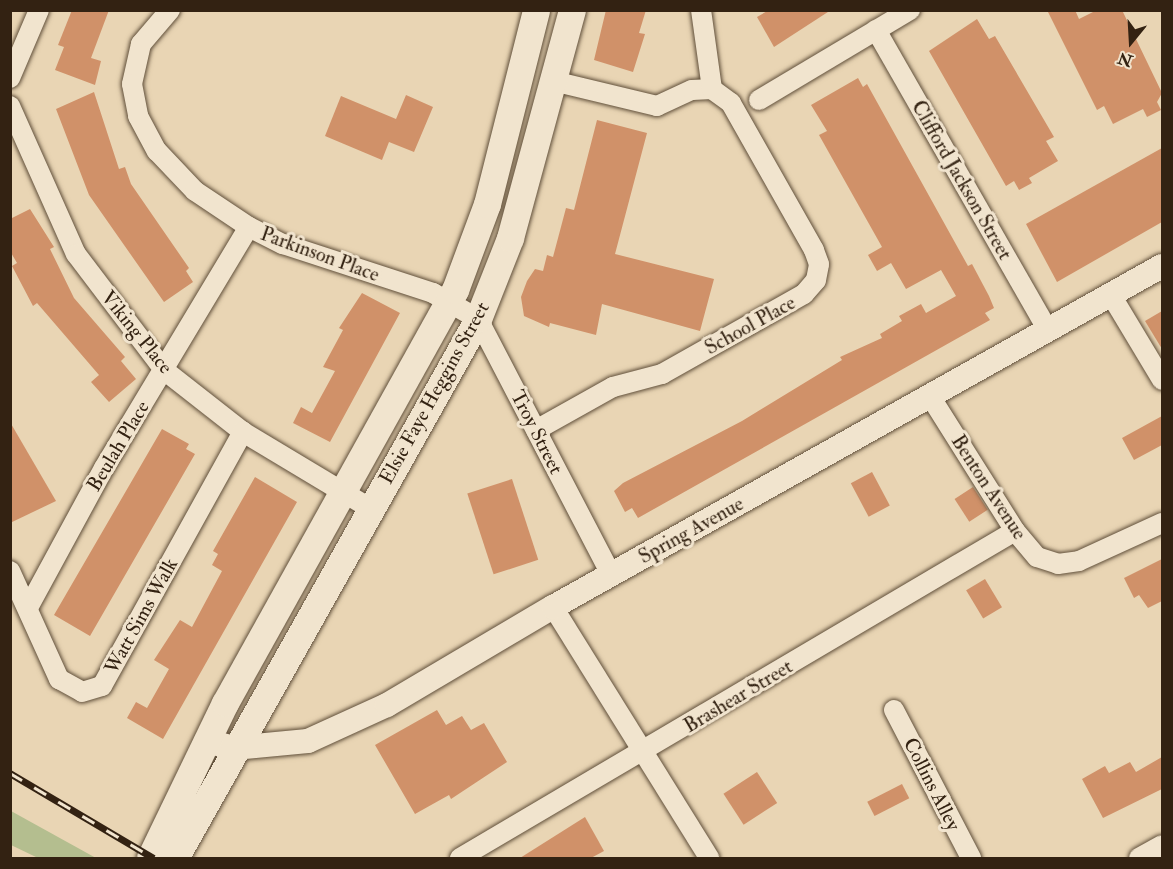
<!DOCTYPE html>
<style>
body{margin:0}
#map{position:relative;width:1173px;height:869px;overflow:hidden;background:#e9d5b4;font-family:"IM FELL Double Pica",serif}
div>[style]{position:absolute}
.green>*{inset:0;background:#b4be8f}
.building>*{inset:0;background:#d09169;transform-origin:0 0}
.roads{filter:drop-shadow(0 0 2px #604f3a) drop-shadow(0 0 2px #604f3a)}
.minor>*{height:20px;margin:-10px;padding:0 10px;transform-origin:10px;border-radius:10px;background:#f1e4ce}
.tertiary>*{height:24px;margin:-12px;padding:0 12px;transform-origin:12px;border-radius:12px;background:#f1e4ce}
.secondary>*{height:27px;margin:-13.5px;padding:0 13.5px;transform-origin:13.5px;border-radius:13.5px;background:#f1e4ce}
.rail>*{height:7px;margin-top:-3.5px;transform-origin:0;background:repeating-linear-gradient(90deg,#f1e4ce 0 14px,#332212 0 28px);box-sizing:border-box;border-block:2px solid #332212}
span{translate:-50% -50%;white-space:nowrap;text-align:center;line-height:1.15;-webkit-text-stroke:6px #f1e4ce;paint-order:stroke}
.street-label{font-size:20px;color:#332212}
.frame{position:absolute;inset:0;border:12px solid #332212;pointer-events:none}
.north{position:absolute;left:1101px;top:12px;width:60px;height:60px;-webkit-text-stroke:4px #f1e4ce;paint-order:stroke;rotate:198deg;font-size:16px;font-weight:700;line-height:24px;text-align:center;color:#332212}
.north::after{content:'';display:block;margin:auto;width:21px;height:27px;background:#332212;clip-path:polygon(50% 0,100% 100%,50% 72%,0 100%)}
</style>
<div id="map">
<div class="green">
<div style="clip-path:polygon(10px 811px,11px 811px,96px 858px,38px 858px,11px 845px)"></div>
</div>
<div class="building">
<div style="clip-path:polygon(72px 10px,109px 10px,91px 58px,101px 61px,95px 85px,55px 70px,64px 47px,58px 45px)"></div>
<div style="clip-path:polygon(606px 10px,646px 10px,639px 33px,645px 34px,633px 72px,594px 60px)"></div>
<div style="clip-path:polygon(769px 10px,831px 10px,774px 47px,757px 17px)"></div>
<div style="clip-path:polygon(1047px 10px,1075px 10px,1079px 19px,1097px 10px,1122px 10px,1162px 93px,1157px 102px,1161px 110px,1147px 117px,1143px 109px,1113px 124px,1104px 106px,1097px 110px)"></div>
<div style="clip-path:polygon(977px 19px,989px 39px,995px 36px,1054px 137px,1046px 141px,1058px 161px,1029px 178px,1032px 183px,1019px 190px,1014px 181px,1006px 186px,929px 51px)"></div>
<div style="clip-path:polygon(858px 78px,863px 87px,867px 84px,968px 266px,972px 264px,989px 296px,994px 308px,985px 313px,990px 320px,638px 518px,632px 508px,625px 512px,614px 491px,623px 483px,742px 421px,842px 360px,840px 357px,882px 338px,880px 334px,902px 321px,899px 316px,921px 304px,926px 313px,956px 296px,941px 270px,906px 289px,891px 263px,877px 271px,868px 255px,882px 247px,819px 135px,827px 131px,811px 105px)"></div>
<div style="clip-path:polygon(94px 92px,119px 169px,125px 167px,131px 184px,189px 268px,186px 271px,193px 282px,164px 302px,89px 195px,56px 109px)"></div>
<div style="clip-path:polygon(406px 95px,433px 107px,414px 152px,389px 142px,382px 160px,325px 136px,341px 96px,396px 119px)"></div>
<div style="clip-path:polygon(597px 120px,647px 133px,615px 254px,714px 279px,700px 331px,602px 304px,596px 335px,550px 323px,549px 327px,524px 316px,521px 297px,527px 281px,535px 269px,543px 271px,547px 255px,553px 257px,566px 208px,574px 210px)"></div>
<div style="clip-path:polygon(1162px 148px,1162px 222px,1057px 282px,1026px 224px)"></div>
<div style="clip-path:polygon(30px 209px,54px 247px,50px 249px,74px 298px,125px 357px,121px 361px,136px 379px,109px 402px,91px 382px,99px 375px,37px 303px,33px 306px,12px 266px,17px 263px,10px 251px,10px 219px)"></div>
<div style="clip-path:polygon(362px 293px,400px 313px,330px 442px,293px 423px,301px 407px,312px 413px,335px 371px,323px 367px,343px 330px,339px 328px)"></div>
<div style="clip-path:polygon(1162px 311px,1162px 349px,1145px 321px)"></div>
<div style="clip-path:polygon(1162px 416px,1162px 445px,1134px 460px,1122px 438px)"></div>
<div style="clip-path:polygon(10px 422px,56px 501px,10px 523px)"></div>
<div style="clip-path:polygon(162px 429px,189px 444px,186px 449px,195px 454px,90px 636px,54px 615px)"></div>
<div style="left:872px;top:472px;width:38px;height:24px;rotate:62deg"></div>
<div style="clip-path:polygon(255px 477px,297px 502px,163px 739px,127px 718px,136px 702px,147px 708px,169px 669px,154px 660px,180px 620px,192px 627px,222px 571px,212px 565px,218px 554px,213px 551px)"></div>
<div style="left:512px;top:479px;width:85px;height:47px;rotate:72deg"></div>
<div style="left:973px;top:487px;width:27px;height:22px;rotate:57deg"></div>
<div style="clip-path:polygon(1162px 559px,1162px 601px,1148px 608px,1139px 595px,1134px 598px,1124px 578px)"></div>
<div style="left:985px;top:579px;width:33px;height:22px;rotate:59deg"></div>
<div style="clip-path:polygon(437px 710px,446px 725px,462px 716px,471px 730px,484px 723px,507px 762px,451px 799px,449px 795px,415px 814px,375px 745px)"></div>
<div style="clip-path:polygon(1162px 757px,1162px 789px,1103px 818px,1082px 779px,1105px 766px,1109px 773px,1130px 762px,1136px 772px)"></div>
<div style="left:757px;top:772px;width:37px;height:40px;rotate:57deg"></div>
<div style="left:902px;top:784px;width:16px;height:39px;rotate:63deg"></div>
<div style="clip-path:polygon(585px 817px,604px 851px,591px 858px,520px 858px)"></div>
</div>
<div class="roads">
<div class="minor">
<div style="left:170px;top:10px;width:45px;rotate:130.5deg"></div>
<div style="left:141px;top:44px;width:41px;rotate:102.7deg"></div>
<div style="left:132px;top:84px;width:33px;rotate:79deg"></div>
<div style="left:138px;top:116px;width:40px;rotate:62deg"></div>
<div style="left:157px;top:151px;width:55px;rotate:46.5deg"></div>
<div style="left:195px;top:191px;width:65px;rotate:33.7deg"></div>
<div style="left:249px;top:227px;width:38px;rotate:27deg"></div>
<div style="left:283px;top:244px;width:158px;rotate:18.1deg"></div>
<div style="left:433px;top:293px;width:52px;rotate:30deg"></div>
<div style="left:478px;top:319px;width:288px;rotate:62.5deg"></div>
<div style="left:876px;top:30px;width:346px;rotate:60.2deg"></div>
<div style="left:10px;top:78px;width:74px;rotate:-66.9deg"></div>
<div style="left:553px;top:81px;width:107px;rotate:13.5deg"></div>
<div style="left:657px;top:106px;width:38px;rotate:-25deg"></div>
<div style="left:692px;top:90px;width:20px;rotate:-3deg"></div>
<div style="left:759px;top:100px;width:176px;rotate:-30.8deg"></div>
<div style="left:10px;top:106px;width:162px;rotate:66deg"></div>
<div style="left:76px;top:254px;width:146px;rotate:52.8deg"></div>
<div style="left:164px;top:370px;width:100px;rotate:38.1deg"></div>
<div style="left:243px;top:432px;width:149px;rotate:31deg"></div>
<div style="left:1111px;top:295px;width:99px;rotate:59deg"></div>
<div style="left:930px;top:396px;width:160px;rotate:57.8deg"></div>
<div style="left:1015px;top:531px;width:34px;rotate:50deg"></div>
<div style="left:1037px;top:557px;width:22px;rotate:18deg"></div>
<div style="left:1058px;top:564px;width:21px;rotate:-8deg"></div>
<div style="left:1079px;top:561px;width:91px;rotate:-24.6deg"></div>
<div style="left:536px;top:430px;width:88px;rotate:-29.2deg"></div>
<div style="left:613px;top:387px;width:51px;rotate:-14.9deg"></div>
<div style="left:662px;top:374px;width:163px;rotate:-29.4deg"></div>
<div style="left:804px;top:294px;width:18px;rotate:-49deg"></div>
<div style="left:816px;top:280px;width:16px;rotate:-79deg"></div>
<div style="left:819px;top:264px;width:15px;rotate:-110deg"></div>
<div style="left:814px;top:250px;width:169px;rotate:-119.5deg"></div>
<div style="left:731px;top:103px;width:24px;rotate:-144deg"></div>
<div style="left:712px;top:89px;width:80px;rotate:-97.9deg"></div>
<div style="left:10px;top:571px;width:119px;rotate:65.6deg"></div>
<div style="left:59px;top:679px;width:26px;rotate:29deg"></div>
<div style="left:82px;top:692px;width:21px;rotate:-17deg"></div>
<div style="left:102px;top:686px;width:291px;rotate:-61deg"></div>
<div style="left:29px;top:606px;width:157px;rotate:-61.5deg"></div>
<div style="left:104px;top:468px;width:281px;rotate:-59deg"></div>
<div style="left:553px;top:607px;width:296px;rotate:58.1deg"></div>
<div style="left:894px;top:710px;width:167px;rotate:62.5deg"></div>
<div style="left:460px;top:858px;width:644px;rotate:-30.51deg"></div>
<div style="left:1139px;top:858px;width:26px;rotate:-29deg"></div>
</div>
<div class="tertiary">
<div style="left:206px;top:741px;width:29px;rotate:14deg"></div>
<div style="left:234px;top:748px;width:74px;rotate:-5.4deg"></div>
<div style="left:308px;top:741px;width:87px;rotate:-24.5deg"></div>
<div style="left:387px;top:705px;width:193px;rotate:-30.6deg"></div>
<div style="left:553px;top:607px;width:698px;rotate:-29.25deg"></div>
</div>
<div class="secondary">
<div style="left:150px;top:858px;width:172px;rotate:-64.2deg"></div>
<div style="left:225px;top:703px;width:473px;rotate:-60.9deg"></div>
<div style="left:455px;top:290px;width:92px;rotate:-69.6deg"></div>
<div style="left:487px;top:204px;width:200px;rotate:-75.8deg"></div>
<div style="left:175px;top:858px;width:618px;rotate:-60.66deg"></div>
<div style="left:478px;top:319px;width:87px;rotate:-68.4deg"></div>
<div style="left:510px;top:238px;width:236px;rotate:-74.8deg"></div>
</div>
</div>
<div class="rail">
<div style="left:10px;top:773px;width:167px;rotate:30.6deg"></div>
</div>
<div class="street-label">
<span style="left:962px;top:180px;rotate:60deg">Clifford Jackson Street</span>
<span style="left:320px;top:254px;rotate:20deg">Parkinson Place</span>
<span style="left:750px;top:325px;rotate:-29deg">School Place</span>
<span style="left:137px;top:332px;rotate:51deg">Viking Place</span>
<span style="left:434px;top:393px;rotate:-61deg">Elsie Faye Heggins Street</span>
<span style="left:537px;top:432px;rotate:63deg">Troy Street</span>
<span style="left:118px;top:446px;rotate:-59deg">Beulah Place</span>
<span style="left:989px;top:487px;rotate:57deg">Benton Avenue</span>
<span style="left:691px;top:530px;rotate:-29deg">Spring Avenue</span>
<span style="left:141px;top:616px;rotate:-61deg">Watt Sims Walk</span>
<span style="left:738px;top:696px;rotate:-31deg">Brashear Street</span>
<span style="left:932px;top:784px;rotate:63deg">Collins Alley</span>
</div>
<div class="frame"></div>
<div class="north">N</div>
</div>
